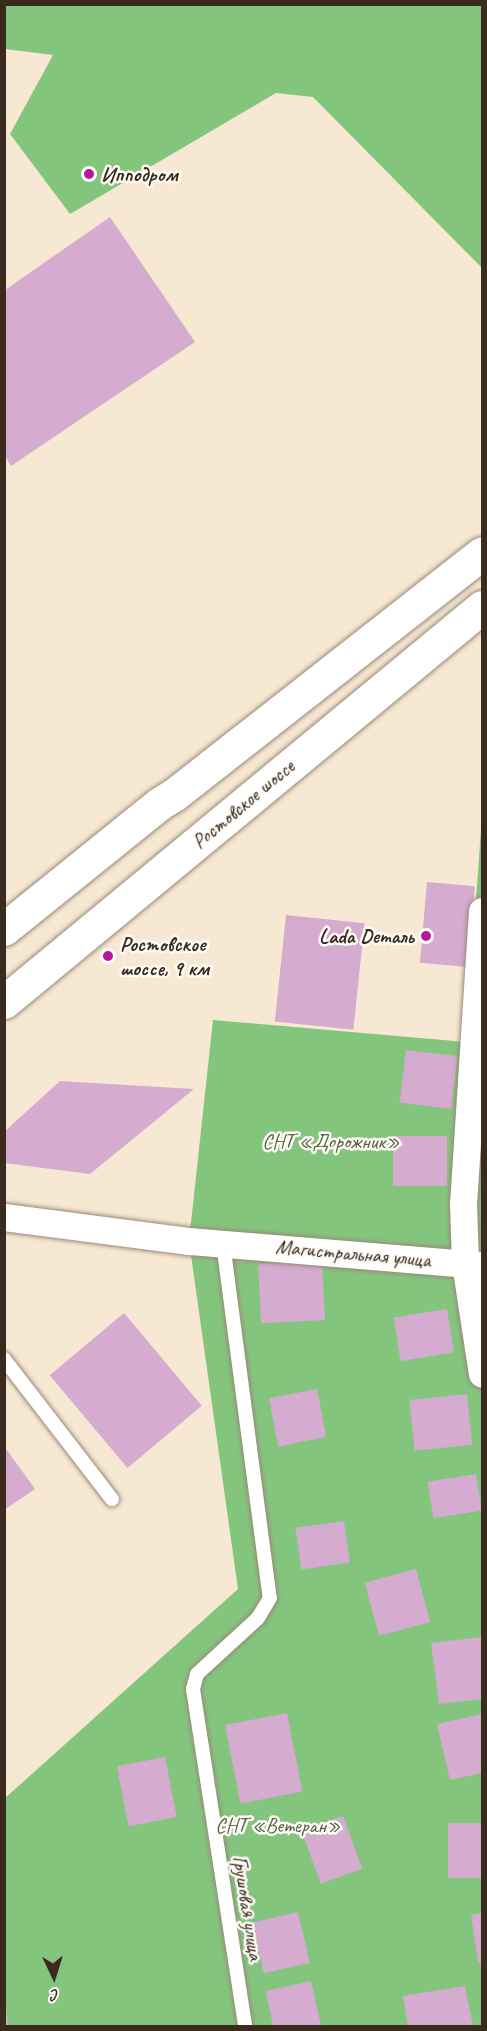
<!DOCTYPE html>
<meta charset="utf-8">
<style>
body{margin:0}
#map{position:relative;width:487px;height:2031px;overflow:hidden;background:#f7e8d3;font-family:Caveat,sans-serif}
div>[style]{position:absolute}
.green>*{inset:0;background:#84c57e}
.building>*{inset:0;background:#d5abd0;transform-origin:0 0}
.roads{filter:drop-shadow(0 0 2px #998978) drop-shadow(0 0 2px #998978)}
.service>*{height:14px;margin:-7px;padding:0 7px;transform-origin:7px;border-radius:7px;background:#fff}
.minor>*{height:27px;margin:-13.5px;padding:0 13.5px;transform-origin:13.5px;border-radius:13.5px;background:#fff}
.trunk>*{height:33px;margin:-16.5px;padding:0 16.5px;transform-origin:16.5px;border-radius:16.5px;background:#fff}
.dots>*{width:16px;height:16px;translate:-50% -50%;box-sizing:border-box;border:3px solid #fdfcf7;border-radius:50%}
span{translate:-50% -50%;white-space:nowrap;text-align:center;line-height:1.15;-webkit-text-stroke:5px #fdfcf7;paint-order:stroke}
.poi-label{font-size:21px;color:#3b2a1e;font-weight:700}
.left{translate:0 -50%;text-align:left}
.right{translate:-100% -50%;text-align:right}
.street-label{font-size:21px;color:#3b2a1e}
.park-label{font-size:21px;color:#556040}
.frame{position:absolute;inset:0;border:6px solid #3b2a1e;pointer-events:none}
.north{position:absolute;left:24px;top:1947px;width:60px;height:60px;-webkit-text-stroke:4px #fdfcf7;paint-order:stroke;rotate:176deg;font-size:16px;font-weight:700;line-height:24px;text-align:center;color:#3b2a1e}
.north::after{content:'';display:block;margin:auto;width:21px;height:27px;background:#3b2a1e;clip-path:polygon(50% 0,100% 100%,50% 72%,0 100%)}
</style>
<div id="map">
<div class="green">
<div style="clip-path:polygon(5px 4px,482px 5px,482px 268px,313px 97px,276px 93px,70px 214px,10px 134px,53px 55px,5px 49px)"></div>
<div style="clip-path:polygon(482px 815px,482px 2026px,5px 2026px,4px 1799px,238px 1589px,189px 1241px,213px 1020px,466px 1042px)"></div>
</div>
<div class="building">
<div style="clip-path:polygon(110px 217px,195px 342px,11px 466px,5px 456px,5px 290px)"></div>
<div style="left:427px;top:882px;width:48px;height:81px;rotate:5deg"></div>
<div style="left:286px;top:915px;width:79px;height:107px;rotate:6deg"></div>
<div style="left:406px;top:1050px;width:52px;height:53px;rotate:7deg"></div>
<div style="clip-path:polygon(60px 1081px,194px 1089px,90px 1174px,4px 1163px,4px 1132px)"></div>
<div style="left:393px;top:1136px;width:54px;height:50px"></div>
<div style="left:322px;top:1261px;width:59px;height:64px;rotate:87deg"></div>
<div style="left:447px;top:1309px;width:44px;height:54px;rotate:81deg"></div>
<div style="left:124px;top:1313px;width:121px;height:97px;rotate:50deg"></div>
<div style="left:317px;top:1389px;width:49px;height:49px;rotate:79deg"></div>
<div style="left:467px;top:1394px;width:51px;height:58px;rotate:84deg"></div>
<div style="clip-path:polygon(4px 1446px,35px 1489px,4px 1510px)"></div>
<div style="left:476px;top:1474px;width:37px;height:49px;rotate:81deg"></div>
<div style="left:344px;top:1521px;width:42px;height:49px;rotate:82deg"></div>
<div style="left:416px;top:1569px;width:55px;height:53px;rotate:75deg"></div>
<div style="clip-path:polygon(482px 1637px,482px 1699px,439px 1704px,431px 1643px)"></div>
<div style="left:287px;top:1713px;width:80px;height:63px;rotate:79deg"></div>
<div style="clip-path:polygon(482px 1714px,482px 1773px,450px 1780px,437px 1724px)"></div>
<div style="left:165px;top:1757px;width:61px;height:49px;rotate:79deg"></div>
<div style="left:343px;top:1816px;width:56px;height:44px;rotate:70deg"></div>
<div style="left:482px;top:1823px;width:55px;height:34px;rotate:90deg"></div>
<div style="left:298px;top:1912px;width:52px;height:47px;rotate:77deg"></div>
<div style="clip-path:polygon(482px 1913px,482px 1962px,478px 1963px,471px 1915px)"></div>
<div style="clip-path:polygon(311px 1981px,321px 2026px,273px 2026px,266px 1991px)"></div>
<div style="clip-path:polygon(465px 1986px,473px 2026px,408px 2026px,403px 1996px)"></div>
<div style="clip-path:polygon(4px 2009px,6px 2009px,8px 2026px,4px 2026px)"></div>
</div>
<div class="roads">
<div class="service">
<div style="left:223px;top:1243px;width:358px;rotate:82.5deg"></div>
<div style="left:270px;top:1598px;width:23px;rotate:121deg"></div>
<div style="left:258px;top:1618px;width:83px;rotate:137.4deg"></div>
<div style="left:197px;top:1674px;width:16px;rotate:105deg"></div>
<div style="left:193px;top:1689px;width:341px;rotate:81.2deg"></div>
<div style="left:4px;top:1359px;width:177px;rotate:52.4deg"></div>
</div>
<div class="minor">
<div style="left:482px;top:911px;width:293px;rotate:93.7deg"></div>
<div style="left:463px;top:1203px;width:60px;rotate:88.1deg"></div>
<div style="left:465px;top:1263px;width:112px;rotate:81.3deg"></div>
<div style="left:4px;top:1217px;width:187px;rotate:7.4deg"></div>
<div style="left:189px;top:1241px;width:294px;rotate:4.7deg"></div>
</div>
<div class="trunk">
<div style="left:4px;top:929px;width:199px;rotate:-38.9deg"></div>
<div style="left:159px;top:804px;width:19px;rotate:-32deg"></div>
<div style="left:175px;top:794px;width:390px;rotate:-38.1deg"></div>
<div style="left:4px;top:1002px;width:620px;rotate:-39.57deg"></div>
</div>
</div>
<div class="dots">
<div style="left:89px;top:174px;background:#b5179e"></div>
<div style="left:426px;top:936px;background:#b5179e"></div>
<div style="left:108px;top:956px;background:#b5179e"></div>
</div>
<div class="poi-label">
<span class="left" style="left:101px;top:174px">Ипподром</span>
<span class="right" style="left:414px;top:936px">Lada Dеталь</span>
<span class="left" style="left:120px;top:956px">Ростовское<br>шоссе, 9 км</span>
</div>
<div class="street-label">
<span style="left:243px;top:804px;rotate:-40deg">Ростовское шоссе</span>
<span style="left:353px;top:1253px;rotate:5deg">Магистральная улица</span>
<span style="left:248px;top:1908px;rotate:81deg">Грушовая улица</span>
</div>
<div class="park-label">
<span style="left:331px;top:1141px">СНТ «Дорожник»</span>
<span style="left:278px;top:1825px">СНТ «Ветеран»</span>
</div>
<div class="frame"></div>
<div class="north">С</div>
</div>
